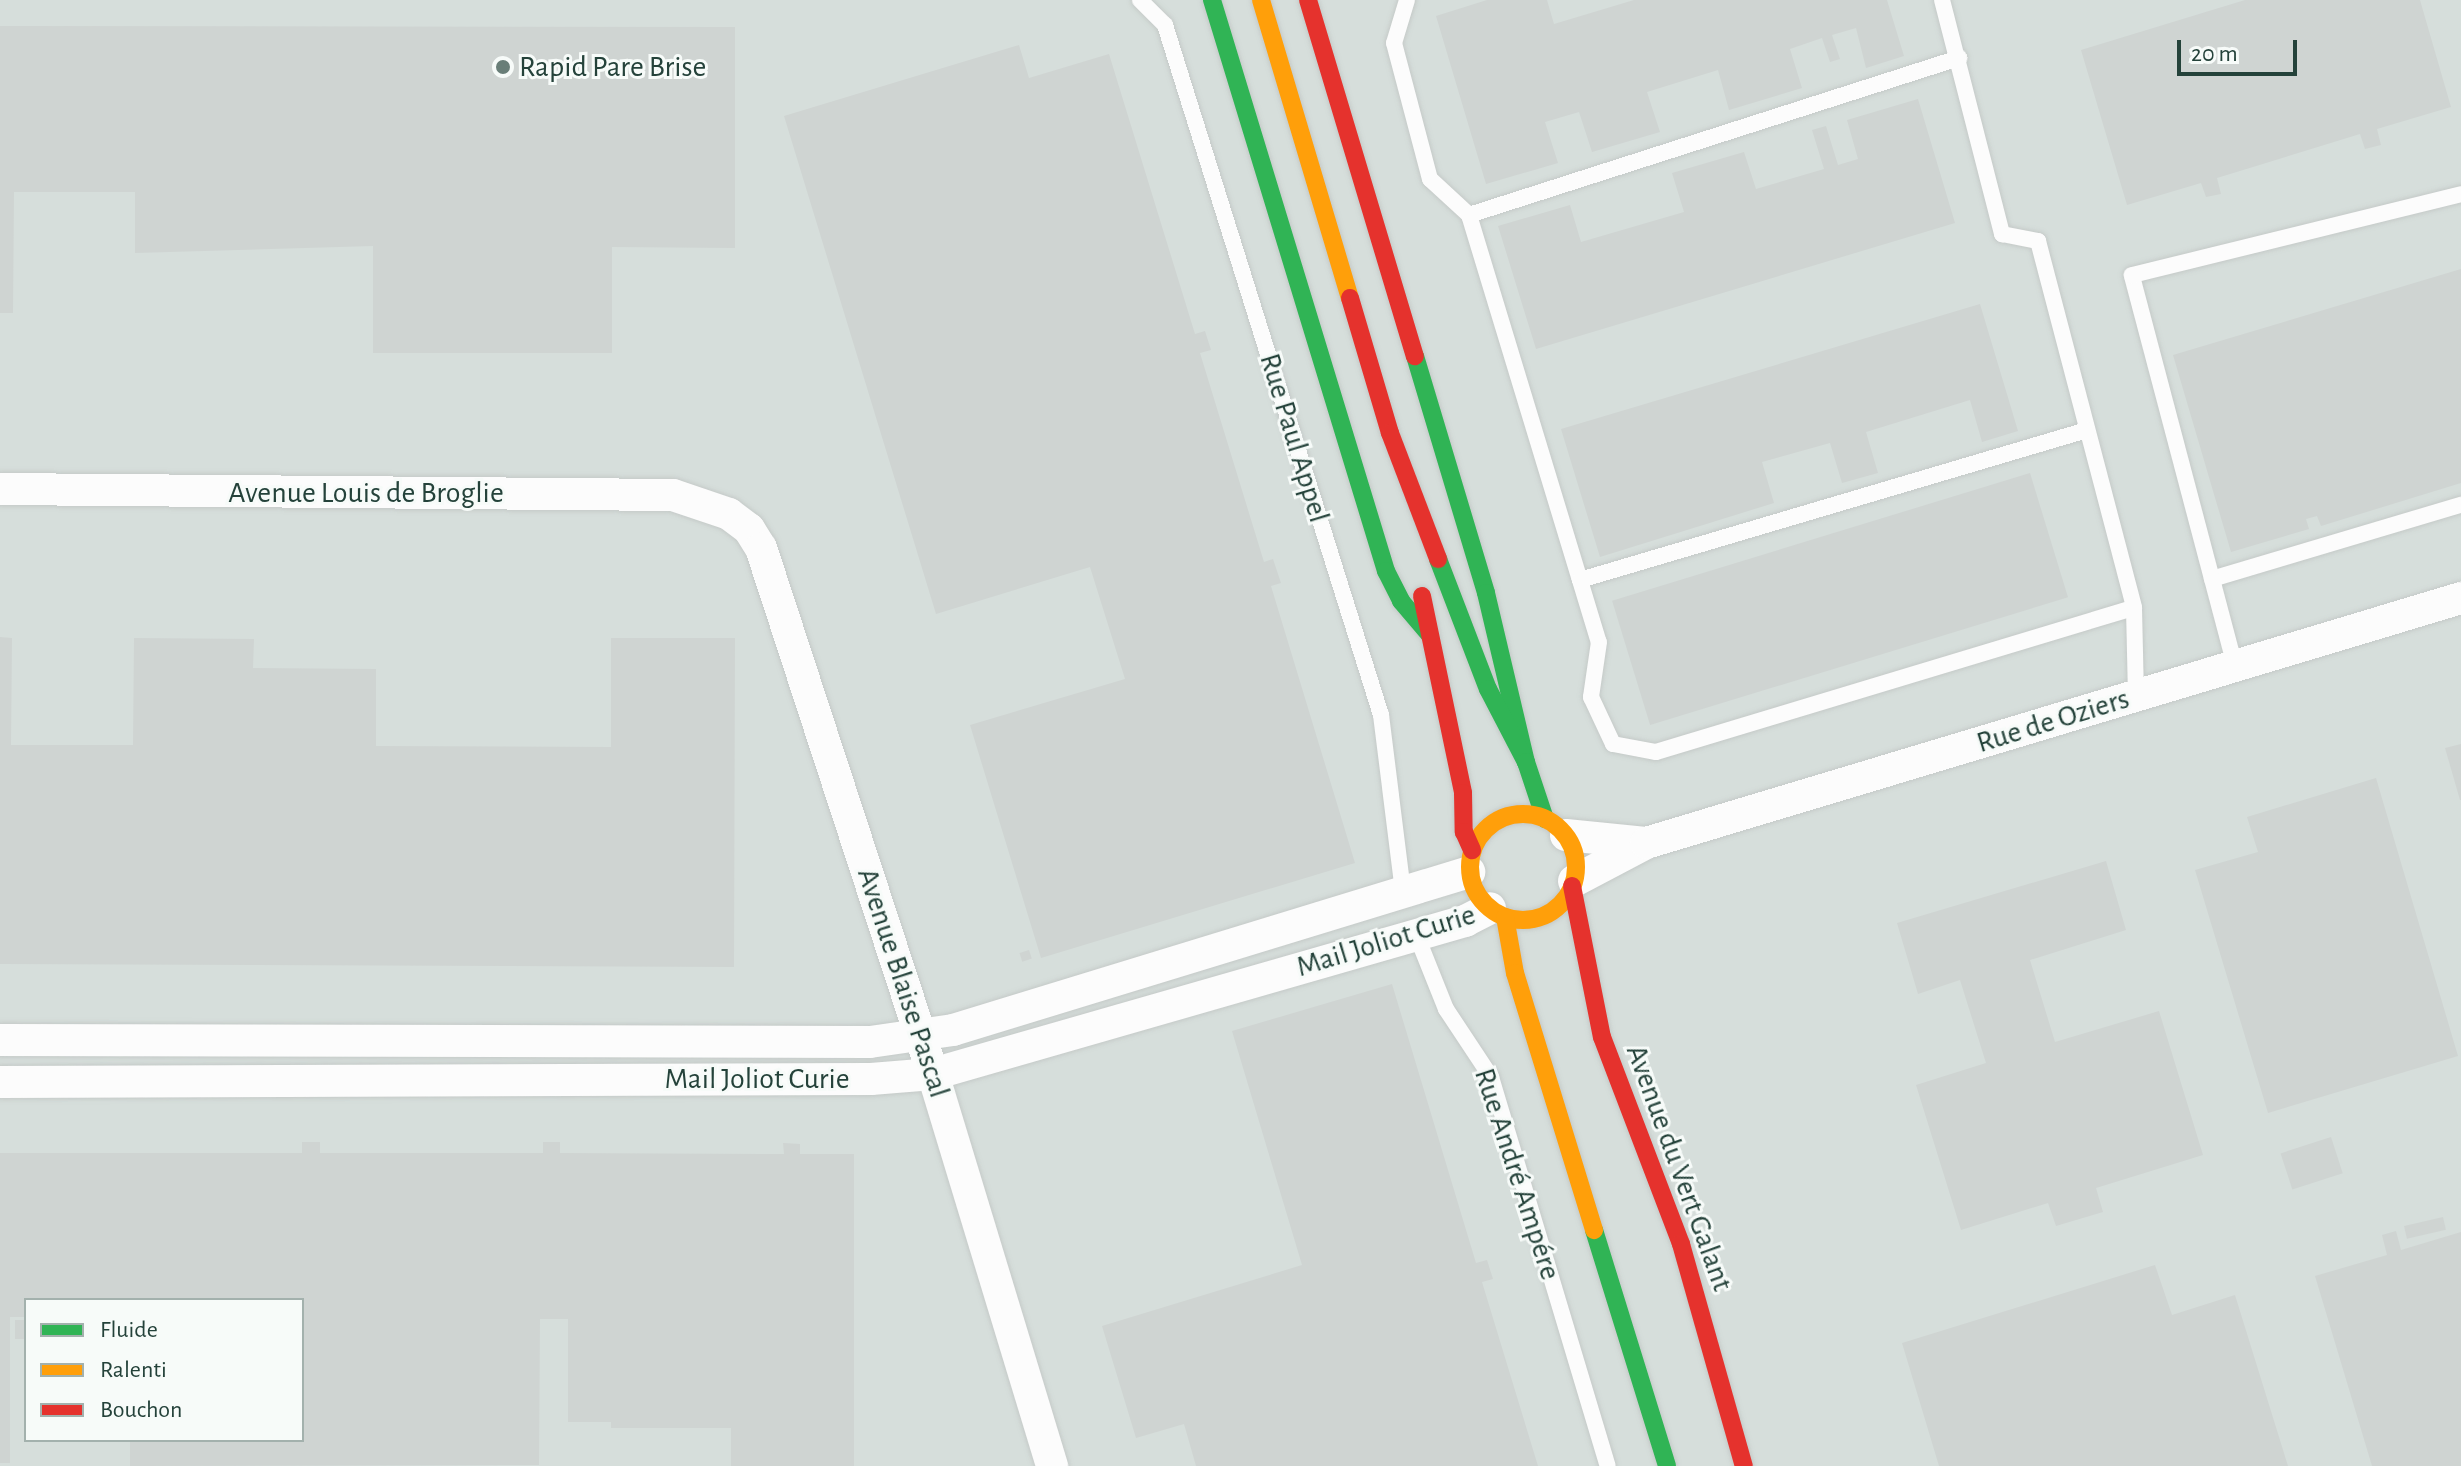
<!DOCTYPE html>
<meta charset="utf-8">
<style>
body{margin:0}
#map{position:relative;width:2461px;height:1466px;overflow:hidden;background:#e8edeb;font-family:"Alegreya Sans",sans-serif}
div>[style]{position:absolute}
.built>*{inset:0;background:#d6dedb}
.building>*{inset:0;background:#cfd4d2;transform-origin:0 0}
.roads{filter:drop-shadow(0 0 2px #c5cac8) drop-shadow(0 0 2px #c5cac8)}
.lane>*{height:16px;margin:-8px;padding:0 8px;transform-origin:8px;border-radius:8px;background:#fcfcfc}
.street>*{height:32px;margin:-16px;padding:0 16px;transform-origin:16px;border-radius:16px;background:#fcfcfc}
.fast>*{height:18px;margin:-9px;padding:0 9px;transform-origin:9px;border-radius:9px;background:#30b455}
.slow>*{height:18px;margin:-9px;padding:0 9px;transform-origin:9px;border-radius:9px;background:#ff9f0a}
.slow>.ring{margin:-9px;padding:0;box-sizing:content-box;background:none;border:18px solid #ff9f0a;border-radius:50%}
.jam>*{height:18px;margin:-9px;padding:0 9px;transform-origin:9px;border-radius:9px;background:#e5322d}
.dots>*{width:22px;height:22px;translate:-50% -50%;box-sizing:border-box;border:4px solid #f7fbf9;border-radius:50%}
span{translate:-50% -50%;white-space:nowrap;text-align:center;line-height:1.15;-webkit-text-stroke:6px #f7fbf9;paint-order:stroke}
.poi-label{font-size:30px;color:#24423a}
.left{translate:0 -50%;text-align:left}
.street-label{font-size:30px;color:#24423a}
.legend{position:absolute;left:24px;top:1298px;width:280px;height:144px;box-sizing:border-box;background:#f7fbf9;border:2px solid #a3b1ad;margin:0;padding:10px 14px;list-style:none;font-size:24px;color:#24423a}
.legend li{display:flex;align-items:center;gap:16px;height:40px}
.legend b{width:40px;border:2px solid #a3b1ad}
.scale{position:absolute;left:2177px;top:40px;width:120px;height:36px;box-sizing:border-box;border:4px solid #24423a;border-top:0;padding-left:10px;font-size:24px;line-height:28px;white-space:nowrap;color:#24423a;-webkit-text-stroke:6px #f7fbf9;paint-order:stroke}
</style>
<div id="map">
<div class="built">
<div style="clip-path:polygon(evenodd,0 0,2461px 0,2461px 1466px,0 1466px,0 0,26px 1300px,302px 1300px,302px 1440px,26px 1440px,26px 1300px)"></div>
</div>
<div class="building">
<div style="clip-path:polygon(1487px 0,1547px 0,1554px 24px,1634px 0,1887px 0,1904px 56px,1866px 68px,1856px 28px,1832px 35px,1840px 59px,1830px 62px,1822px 38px,1790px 49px,1802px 88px,1729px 110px,1718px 70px,1647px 92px,1660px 132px,1592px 152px,1579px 112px,1545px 122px,1558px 163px,1486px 184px,1436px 16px)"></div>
<div style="clip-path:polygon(2245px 0,2420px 0,2451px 107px,2377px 129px,2381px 145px,2365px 149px,2360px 134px,2217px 178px,2221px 194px,2206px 197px,2201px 183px,2127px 205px,2081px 50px)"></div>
<div style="clip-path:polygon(0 26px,735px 27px,735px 248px,612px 247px,612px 353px,373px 353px,373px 246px,135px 253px,135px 192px,14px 192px,13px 313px,0 313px)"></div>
<div style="clip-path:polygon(1019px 45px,1029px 78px,1109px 54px,1195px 334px,1205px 331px,1211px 350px,1200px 353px,1264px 562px,1273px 559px,1281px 583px,1271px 586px,1355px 863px,1041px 958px,970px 725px,1125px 679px,1090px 567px,936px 614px,784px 116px)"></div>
<div style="clip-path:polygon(1918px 99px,1955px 223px,1536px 349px,1498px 226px,1570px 205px,1581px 242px,1684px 212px,1672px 173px,1744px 152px,1756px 189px,1824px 169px,1812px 130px,1826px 126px,1838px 165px,1858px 159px,1847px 120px)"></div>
<div style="clip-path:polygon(2461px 269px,2461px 483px,2321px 526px,2317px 516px,2306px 519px,2309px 529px,2231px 552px,2173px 355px)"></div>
<div style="clip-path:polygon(1980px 304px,2018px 431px,1982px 442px,1970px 400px,1866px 432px,1878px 473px,1842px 483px,1830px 443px,1762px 462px,1774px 503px,1600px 557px,1561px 429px)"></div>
<div style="left:2030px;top:473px;width:130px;height:437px;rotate:73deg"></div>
<div style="clip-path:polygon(0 637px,12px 638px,11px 745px,133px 745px,134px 638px,254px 639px,253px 668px,376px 669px,376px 746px,611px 747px,611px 638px,735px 638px,734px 967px,0 964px)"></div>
<div style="clip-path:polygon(2461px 744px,2461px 800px,2460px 800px,2445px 748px)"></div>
<div style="clip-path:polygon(2376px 778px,2458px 1056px,2268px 1113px,2195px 870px,2258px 852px,2247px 817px)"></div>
<div style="clip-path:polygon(2106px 861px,2126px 930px,2030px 960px,2055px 1042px,2159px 1011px,2203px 1155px,2096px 1188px,2103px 1212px,2056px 1226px,2048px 1203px,1961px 1230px,1916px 1085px,1986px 1063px,1960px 980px,1918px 994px,1897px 923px)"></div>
<div style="left:1029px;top:950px;width:9px;height:10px;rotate:72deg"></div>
<div style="clip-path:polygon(1392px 984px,1476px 1263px,1487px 1260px,1493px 1279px,1482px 1282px,1538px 1466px,1196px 1466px,1184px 1424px,1136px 1438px,1102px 1326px,1302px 1265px,1232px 1031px)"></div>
<div style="left:2331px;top:1137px;width:38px;height:53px;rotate:72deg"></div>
<div style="clip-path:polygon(302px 1142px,320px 1142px,320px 1153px,543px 1153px,543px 1142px,560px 1142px,560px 1153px,784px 1154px,783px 1143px,800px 1144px,800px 1154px,854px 1154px,854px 1466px,731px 1466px,731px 1428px,611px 1428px,611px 1422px,568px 1422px,568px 1319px,540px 1319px,539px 1465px,130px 1466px,130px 1440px,302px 1440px,302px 1300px,26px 1300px,26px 1317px,10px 1317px,10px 1463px,0 1463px,0 1153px,302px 1153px)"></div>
<div style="left:2443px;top:1217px;width:13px;height:40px;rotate:77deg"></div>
<div style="clip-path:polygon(2396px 1231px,2401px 1250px,2461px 1232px,2461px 1466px,2372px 1466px,2315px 1276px,2387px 1255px,2382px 1235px)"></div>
<div style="clip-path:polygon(2155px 1265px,2172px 1315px,2235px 1295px,2288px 1466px,1939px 1466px,1902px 1343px)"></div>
<div style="left:15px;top:1320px;width:11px;height:19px"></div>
</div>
<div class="roads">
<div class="lane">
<div style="left:1140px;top:0;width:35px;rotate:45deg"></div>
<div style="left:1165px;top:25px;width:723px;rotate:72.62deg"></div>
<div style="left:1381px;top:715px;width:178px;rotate:82.9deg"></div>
<div style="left:1407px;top:0;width:45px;rotate:106.8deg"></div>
<div style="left:1394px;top:43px;width:141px;rotate:75.2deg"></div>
<div style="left:1430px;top:179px;width:53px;rotate:42.7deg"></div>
<div style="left:1469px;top:215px;width:515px;rotate:-17.77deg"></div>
<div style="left:1942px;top:0;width:242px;rotate:75.6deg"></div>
<div style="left:2002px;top:234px;width:37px;rotate:11deg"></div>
<div style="left:2038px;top:241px;width:379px;rotate:75.3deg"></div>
<div style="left:2134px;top:608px;width:88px;rotate:88.7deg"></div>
<div style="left:1469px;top:215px;width:446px;rotate:73.1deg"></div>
<div style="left:1599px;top:642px;width:56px;rotate:98.3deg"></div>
<div style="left:1591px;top:697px;width:52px;rotate:64.9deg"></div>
<div style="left:1613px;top:744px;width:44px;rotate:10.5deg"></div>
<div style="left:1656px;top:752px;width:499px;rotate:-16.8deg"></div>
<div style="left:2212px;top:579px;width:260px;rotate:-16.6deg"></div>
<div style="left:1580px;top:580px;width:529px;rotate:-16.48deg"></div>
<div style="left:2235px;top:666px;width:404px;rotate:-104.8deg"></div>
<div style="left:2132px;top:275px;width:339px;rotate:-13.8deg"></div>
<div style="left:1416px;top:934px;width:81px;rotate:68.2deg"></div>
<div style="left:1446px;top:1009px;width:82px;rotate:56.5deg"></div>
<div style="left:1491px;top:1077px;width:406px;rotate:73.3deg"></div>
</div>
<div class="street">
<div style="left:0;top:489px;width:673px;rotate:0.51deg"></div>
<div style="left:673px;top:495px;width:59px;rotate:18.7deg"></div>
<div style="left:729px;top:514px;width:25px;rotate:37deg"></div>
<div style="left:749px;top:529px;width:22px;rotate:58deg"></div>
<div style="left:761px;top:548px;width:553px;rotate:71.89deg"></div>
<div style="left:933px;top:1074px;width:410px;rotate:73.1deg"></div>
<div style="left:1566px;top:835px;width:80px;rotate:5.7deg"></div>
<div style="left:1574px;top:881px;width:81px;rotate:-27.8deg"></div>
<div style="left:1646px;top:843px;width:851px;rotate:-16.73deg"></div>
<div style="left:0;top:1040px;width:870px;rotate:0.13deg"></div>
<div style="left:870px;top:1042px;width:84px;rotate:-8.2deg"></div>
<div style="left:953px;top:1030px;width:540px;rotate:-17.02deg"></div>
<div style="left:0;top:1082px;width:871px;rotate:-0.2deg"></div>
<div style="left:871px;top:1079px;width:62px;rotate:-4.6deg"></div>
<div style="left:933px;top:1074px;width:554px;rotate:-16.04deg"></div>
<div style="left:1465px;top:921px;width:28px;rotate:-27deg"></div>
</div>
<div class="fast">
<div style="left:1212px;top:0;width:597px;rotate:73.05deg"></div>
<div style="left:1386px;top:571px;width:34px;rotate:63deg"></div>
<div style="left:1401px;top:601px;width:43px;rotate:49.7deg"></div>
<div style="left:1415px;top:356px;width:247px;rotate:73.3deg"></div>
<div style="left:1486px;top:593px;width:174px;rotate:76.7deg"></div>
<div style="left:1438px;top:559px;width:139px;rotate:69deg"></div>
<div style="left:1488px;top:689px;width:82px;rotate:62.5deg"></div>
<div style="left:1526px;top:762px;width:60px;rotate:71.6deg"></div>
<div style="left:1594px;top:1230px;width:247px;rotate:72.8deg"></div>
</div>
<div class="slow">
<div style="left:1261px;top:0;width:311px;rotate:73.4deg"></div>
<div class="ring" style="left:1470px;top:814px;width:88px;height:88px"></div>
<div style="left:1505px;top:917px;width:57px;rotate:79.9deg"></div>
<div style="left:1515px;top:973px;width:269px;rotate:72.9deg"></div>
</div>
<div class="jam">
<div style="left:1308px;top:0;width:372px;rotate:73.3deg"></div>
<div style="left:1350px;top:298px;width:141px;rotate:73.5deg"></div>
<div style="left:1390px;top:433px;width:135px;rotate:69.1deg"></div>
<div style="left:1422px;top:596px;width:201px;rotate:78.2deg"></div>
<div style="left:1463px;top:793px;width:39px;rotate:89deg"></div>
<div style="left:1464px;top:832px;width:20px;rotate:66deg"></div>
<div style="left:1572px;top:886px;width:154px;rotate:78.8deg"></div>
<div style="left:1602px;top:1037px;width:222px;rotate:69.1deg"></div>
<div style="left:1681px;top:1244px;width:231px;rotate:74.2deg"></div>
</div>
</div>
<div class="dots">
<div style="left:503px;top:67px;background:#697e78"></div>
</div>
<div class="poi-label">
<span class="left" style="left:519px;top:67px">Rapid Pare Brise</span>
</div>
<div class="street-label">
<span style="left:1294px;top:438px;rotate:73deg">Rue Paul Appel</span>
<span style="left:366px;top:493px">Avenue Louis de Broglie</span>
<span style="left:2053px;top:721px;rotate:-17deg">Rue de Oziers</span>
<span style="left:1386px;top:941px;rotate:-17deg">Mail Joliot Curie</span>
<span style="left:903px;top:983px;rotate:72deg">Avenue Blaise Pascal</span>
<span style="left:757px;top:1079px">Mail Joliot Curie</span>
<span style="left:1679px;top:1168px;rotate:70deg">Avenue du Vert Galant</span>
<span style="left:1517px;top:1174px;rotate:72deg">Rue André Ampére</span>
</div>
<ul class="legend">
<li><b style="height:10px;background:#30b455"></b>Fluide</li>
<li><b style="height:10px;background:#ff9f0a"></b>Ralenti</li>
<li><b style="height:10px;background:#e5322d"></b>Bouchon</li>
</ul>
<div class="scale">20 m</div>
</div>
